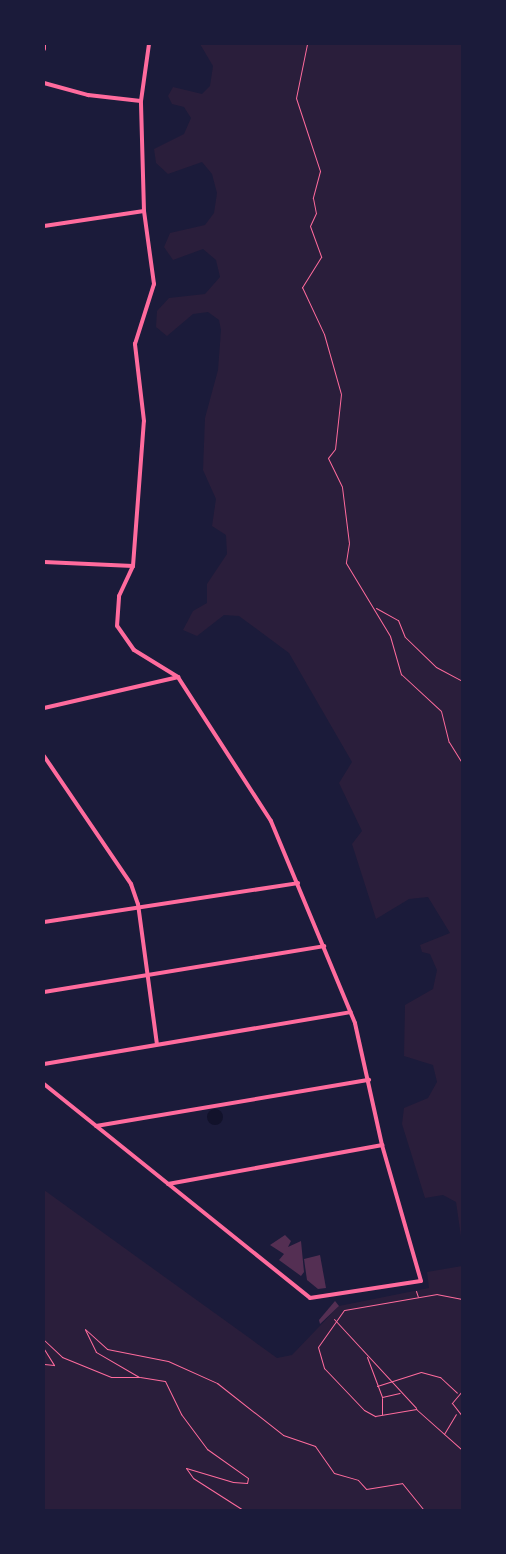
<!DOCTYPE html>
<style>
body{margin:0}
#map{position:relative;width:506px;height:1554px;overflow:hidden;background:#1b1b3a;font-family:Signika,sans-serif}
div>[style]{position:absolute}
.green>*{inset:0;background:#2a1e3b}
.water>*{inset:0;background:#12122b}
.round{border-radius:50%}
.building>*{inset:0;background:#542f53}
.path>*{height:1px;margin:-0.5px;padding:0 0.5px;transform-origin:0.5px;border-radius:0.5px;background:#ff6b9d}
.minor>*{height:4px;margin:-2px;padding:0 2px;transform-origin:2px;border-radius:2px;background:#ff6b9d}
span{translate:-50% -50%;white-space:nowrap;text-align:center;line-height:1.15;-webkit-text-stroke:4px #1b1b3a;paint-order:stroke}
.frame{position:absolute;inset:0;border:45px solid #1b1b3a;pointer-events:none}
</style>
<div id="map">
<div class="green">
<div style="clip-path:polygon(200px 44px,462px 44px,462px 1244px,456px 1202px,443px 1195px,425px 1198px,402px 1124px,404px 1108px,428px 1098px,437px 1082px,433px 1065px,404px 1056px,405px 1005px,433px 989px,437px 970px,430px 954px,422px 952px,420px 945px,450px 933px,428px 897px,409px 899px,376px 919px,352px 844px,362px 831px,339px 783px,352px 762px,289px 653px,239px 616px,224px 615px,197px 636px,183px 630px,193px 611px,207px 603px,207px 584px,227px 554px,226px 535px,212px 526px,216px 499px,203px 470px,205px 418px,218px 370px,221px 330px,219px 320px,208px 312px,193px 314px,167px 336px,156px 327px,157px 311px,169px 298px,205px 294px,220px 277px,216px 260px,203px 249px,173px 260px,164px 247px,170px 233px,205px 225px,214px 213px,217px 193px,212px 174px,202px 162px,168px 174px,156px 163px,154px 149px,184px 134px,191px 118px,184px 107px,172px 104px,168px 96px,173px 87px,202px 94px,210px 86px,213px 66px)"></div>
<div style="clip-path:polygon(44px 1190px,277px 1358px,292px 1355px,339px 1306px,429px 1288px,427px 1272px,462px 1266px,462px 1510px,44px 1510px)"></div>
</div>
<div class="water">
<div class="round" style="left:207px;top:1109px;width:16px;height:16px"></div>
</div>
<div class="building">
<div style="clip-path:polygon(285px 1235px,291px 1241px,288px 1247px,301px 1241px,304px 1272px,301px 1276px,279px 1260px,284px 1254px,270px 1245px)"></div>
<div style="clip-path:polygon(320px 1255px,326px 1288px,318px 1289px,307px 1280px,304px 1259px)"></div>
<div style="clip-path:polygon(335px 1301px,339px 1306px,320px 1324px,319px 1320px)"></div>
</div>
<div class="path">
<div style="left:307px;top:44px;width:55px;rotate:101.5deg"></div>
<div style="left:296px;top:98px;width:77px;rotate:71.8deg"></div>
<div style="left:320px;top:171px;width:28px;rotate:105deg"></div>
<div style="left:313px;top:198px;width:15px;rotate:79deg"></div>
<div style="left:316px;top:213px;width:14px;rotate:115deg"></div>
<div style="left:310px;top:226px;width:33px;rotate:70deg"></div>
<div style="left:321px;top:257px;width:36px;rotate:122deg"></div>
<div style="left:302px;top:287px;width:52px;rotate:64.9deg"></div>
<div style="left:324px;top:334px;width:62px;rotate:74.2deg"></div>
<div style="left:341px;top:394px;width:55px;rotate:96.2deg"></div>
<div style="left:335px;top:449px;width:11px;rotate:128deg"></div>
<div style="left:328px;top:458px;width:32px;rotate:64deg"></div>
<div style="left:342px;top:487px;width:56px;rotate:82.9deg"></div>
<div style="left:349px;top:543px;width:20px;rotate:99deg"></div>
<div style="left:346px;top:563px;width:85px;rotate:58.9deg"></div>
<div style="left:390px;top:636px;width:40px;rotate:74deg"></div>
<div style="left:401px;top:674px;width:54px;rotate:42.8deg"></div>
<div style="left:441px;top:711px;width:32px;rotate:76deg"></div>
<div style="left:449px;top:742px;width:25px;rotate:58deg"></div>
<div style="left:376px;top:608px;width:25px;rotate:29deg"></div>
<div style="left:398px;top:620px;width:18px;rotate:68deg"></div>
<div style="left:405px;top:637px;width:43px;rotate:44.1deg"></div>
<div style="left:436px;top:667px;width:30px;rotate:28deg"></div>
<div style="left:416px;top:1291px;width:6px;rotate:72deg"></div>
<div style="left:462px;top:1299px;width:25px;rotate:-169deg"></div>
<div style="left:437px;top:1294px;width:94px;rotate:170.2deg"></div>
<div style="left:344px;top:1310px;width:45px;rotate:125.1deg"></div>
<div style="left:318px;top:1347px;width:22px;rotate:74deg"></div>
<div style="left:324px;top:1368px;width:58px;rotate:46.4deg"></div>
<div style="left:364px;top:1410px;width:13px;rotate:29deg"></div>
<div style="left:375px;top:1416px;width:42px;rotate:-9.7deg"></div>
<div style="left:416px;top:1409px;width:62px;rotate:41.7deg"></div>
<div style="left:334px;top:1319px;width:121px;rotate:47.3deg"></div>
<div style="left:44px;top:1340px;width:25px;rotate:43deg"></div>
<div style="left:62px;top:1357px;width:53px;rotate:22.2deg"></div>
<div style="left:111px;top:1377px;width:28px"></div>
<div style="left:139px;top:1377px;width:50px;rotate:-149.8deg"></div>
<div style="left:96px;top:1352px;width:25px;rotate:-116deg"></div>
<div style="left:85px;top:1329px;width:30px;rotate:42deg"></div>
<div style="left:107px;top:1349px;width:62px;rotate:11.1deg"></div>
<div style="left:168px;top:1361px;width:54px;rotate:24.2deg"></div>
<div style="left:217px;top:1383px;width:84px;rotate:38.2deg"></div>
<div style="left:283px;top:1435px;width:34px;rotate:19deg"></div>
<div style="left:315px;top:1446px;width:33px;rotate:55deg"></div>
<div style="left:334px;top:1473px;width:25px;rotate:16deg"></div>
<div style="left:358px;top:1480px;width:12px;rotate:48deg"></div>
<div style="left:366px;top:1489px;width:36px;rotate:-9deg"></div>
<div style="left:402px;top:1483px;width:35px;rotate:51deg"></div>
<div style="left:44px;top:1349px;width:19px;rotate:58deg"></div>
<div style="left:54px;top:1365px;width:10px;rotate:-174deg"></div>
<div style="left:367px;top:1357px;width:43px;rotate:69.4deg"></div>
<div style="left:382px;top:1397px;width:18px;rotate:-13deg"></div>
<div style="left:140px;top:1377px;width:25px;rotate:9deg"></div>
<div style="left:165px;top:1381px;width:37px;rotate:64deg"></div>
<div style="left:181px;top:1414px;width:44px;rotate:53.4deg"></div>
<div style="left:207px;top:1449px;width:50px;rotate:35.3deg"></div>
<div style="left:248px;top:1478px;width:5px;rotate:101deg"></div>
<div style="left:247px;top:1483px;width:14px;rotate:-176deg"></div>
<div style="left:233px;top:1482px;width:49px;rotate:-163.4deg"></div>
<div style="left:186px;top:1468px;width:12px;rotate:55deg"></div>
<div style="left:193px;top:1478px;width:59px;rotate:32.6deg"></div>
<div style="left:377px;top:1386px;width:46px;rotate:-17.7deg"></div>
<div style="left:421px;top:1372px;width:20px;rotate:15deg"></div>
<div style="left:440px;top:1377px;width:23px;rotate:43deg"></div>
<div style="left:462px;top:1391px;width:16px;rotate:130deg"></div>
<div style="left:452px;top:1403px;width:16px;rotate:52deg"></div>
<div style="left:382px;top:1414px;width:16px;rotate:-90deg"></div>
<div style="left:444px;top:1434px;width:23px;rotate:-59deg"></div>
</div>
<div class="minor">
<div style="left:44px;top:49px;width:5px;rotate:-90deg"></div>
<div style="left:44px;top:83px;width:46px;rotate:15.3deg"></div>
<div style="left:88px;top:95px;width:53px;rotate:6.5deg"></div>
<div style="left:44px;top:226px;width:101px;rotate:-8.5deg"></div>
<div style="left:44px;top:562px;width:89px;rotate:2.6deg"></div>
<div style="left:44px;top:708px;width:138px;rotate:-13deg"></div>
<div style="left:44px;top:756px;width:155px;rotate:55.8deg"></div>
<div style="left:131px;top:884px;width:21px;rotate:71deg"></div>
<div style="left:138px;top:904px;width:141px;rotate:82.3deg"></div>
<div style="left:44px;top:922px;width:257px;rotate:-8.7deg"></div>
<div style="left:44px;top:992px;width:284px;rotate:-9.3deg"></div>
<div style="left:44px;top:1064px;width:311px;rotate:-9.6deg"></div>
<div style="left:44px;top:1084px;width:341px;rotate:38.8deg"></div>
<div style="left:310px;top:1298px;width:112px;rotate:-8.7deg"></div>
<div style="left:421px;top:1281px;width:141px;rotate:-106deg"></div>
<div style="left:382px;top:1145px;width:125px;rotate:-102.5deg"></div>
<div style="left:355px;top:1023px;width:219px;rotate:-112.6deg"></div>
<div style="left:271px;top:821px;width:171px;rotate:-122.9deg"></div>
<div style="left:178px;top:677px;width:52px;rotate:-148.5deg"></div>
<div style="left:134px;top:650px;width:29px;rotate:-125deg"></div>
<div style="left:117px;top:626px;width:30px;rotate:-86deg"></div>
<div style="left:119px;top:596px;width:33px;rotate:-65deg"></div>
<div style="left:133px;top:566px;width:145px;rotate:-85.7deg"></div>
<div style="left:144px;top:421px;width:78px;rotate:-96.7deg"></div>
<div style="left:135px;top:344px;width:63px;rotate:-72.4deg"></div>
<div style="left:154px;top:284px;width:74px;rotate:-97.8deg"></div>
<div style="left:144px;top:211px;width:110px;rotate:-91.6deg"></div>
<div style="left:141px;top:101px;width:58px;rotate:-82deg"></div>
<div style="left:96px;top:1126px;width:277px;rotate:-9.6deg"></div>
<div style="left:168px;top:1184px;width:218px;rotate:-10.3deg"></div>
</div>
<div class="frame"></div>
</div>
